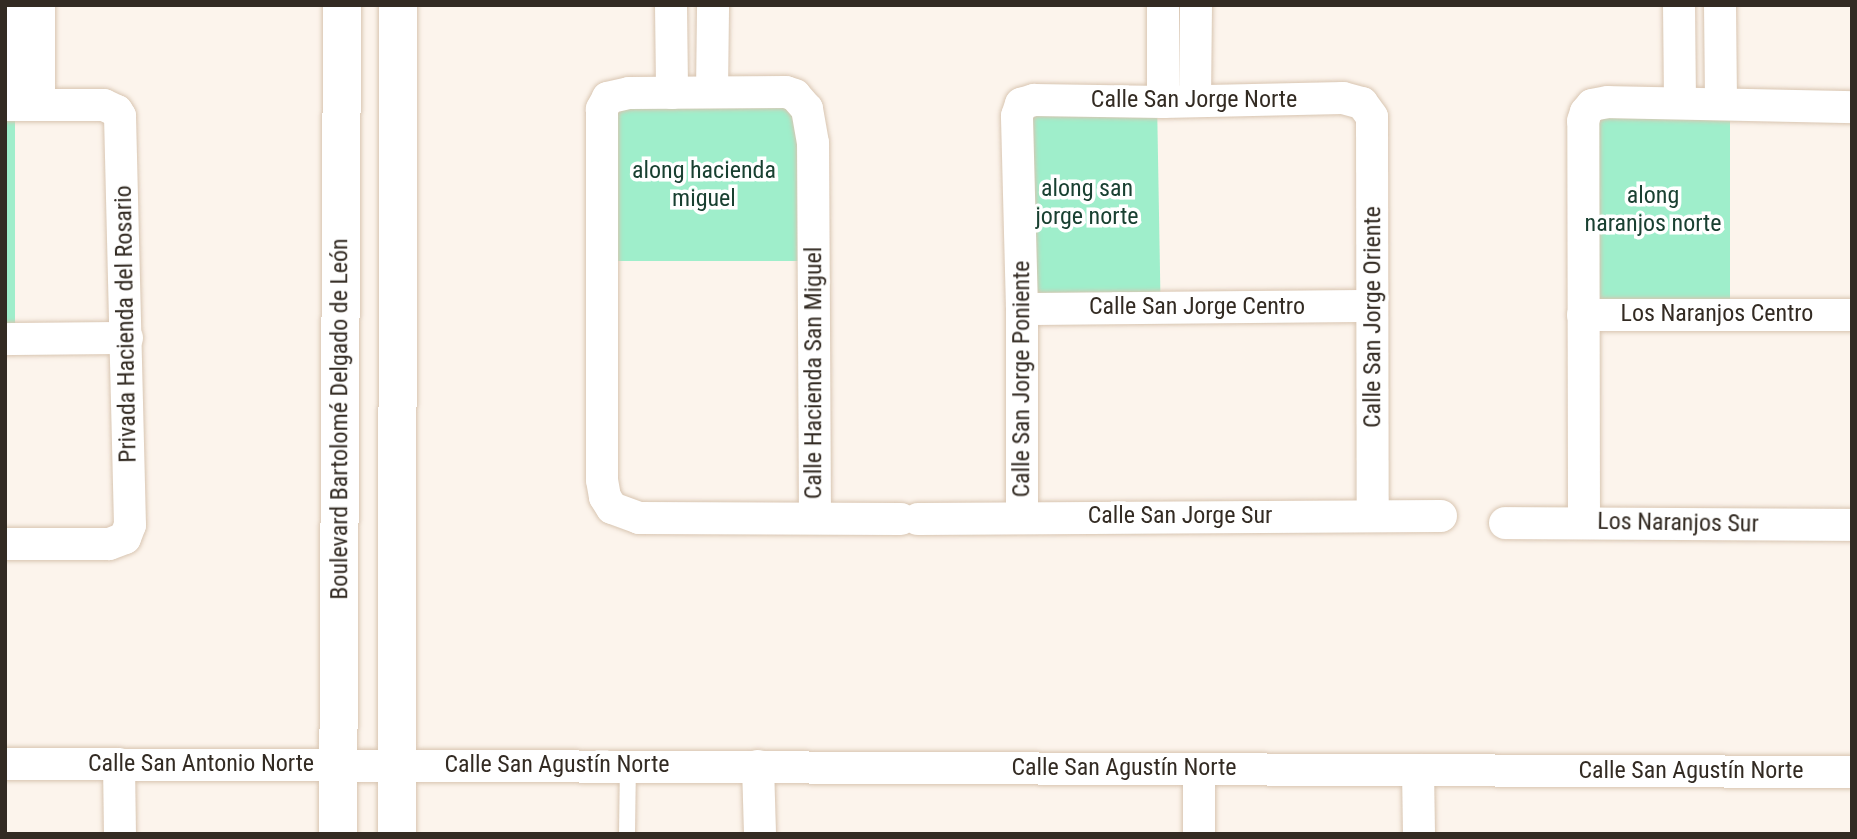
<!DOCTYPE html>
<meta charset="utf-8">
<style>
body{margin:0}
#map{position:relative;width:1857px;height:839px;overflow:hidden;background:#fcf4ec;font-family:"Roboto Condensed",sans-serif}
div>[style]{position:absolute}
.green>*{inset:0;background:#9feecb;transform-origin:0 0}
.roads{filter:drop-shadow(0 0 2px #d8c5b1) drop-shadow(0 0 2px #d8c5b1)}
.service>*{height:16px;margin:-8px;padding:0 8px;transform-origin:8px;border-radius:8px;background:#fff}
.minor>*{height:32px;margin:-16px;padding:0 16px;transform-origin:16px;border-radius:16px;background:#fff}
.tertiary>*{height:38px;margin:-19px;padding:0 19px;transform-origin:19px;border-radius:19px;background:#fff}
span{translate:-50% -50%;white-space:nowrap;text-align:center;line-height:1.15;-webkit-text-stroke:7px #fff;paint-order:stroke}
.street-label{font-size:24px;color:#332b23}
.park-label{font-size:24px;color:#194031}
.frame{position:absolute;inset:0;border:7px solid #332b23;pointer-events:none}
</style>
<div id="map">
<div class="green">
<div style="left:1157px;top:100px;width:206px;height:143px;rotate:89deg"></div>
<div style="left:1577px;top:106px;width:153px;height:206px"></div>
<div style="left:803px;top:108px;width:153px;height:198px;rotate:90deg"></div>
<div style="left:5px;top:111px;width:10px;height:225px"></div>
</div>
<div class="roads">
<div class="service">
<div style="left:627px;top:834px;width:68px;rotate:-89.2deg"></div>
</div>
<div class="minor">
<div style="left:9px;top:5px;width:100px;rotate:90deg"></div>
<div style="left:39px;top:5px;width:100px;rotate:90deg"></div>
<div style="left:671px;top:5px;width:88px;rotate:89.3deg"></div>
<div style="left:1679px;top:5px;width:98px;rotate:89.4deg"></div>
<div style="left:1720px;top:5px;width:98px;rotate:89.4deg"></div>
<div style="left:712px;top:92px;width:87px;rotate:-89.3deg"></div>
<div style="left:1195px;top:101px;width:96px;rotate:-89.4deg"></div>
<div style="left:1163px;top:102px;width:97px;rotate:-90deg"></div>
<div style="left:5px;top:105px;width:99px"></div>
<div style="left:104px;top:105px;width:14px;rotate:25deg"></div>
<div style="left:117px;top:111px;width:6px;rotate:59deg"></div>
<div style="left:120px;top:116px;width:409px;rotate:88.6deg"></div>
<div style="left:130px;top:525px;width:14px;rotate:111deg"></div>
<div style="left:125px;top:538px;width:17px;rotate:159deg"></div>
<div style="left:109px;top:544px;width:104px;rotate:180deg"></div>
<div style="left:1022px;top:309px;width:350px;rotate:-0.5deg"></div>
<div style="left:1583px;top:315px;width:269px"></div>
<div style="left:5px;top:339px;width:122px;rotate:-0.5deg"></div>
<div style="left:1022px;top:517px;width:208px;rotate:-90deg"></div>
<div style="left:1022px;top:309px;width:193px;rotate:-91.5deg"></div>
<div style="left:1017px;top:116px;width:13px;rotate:-72deg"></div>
<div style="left:1021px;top:104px;width:14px;rotate:-17deg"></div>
<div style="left:1034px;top:100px;width:129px;rotate:0.9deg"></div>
<div style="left:1163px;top:102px;width:180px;rotate:-1.3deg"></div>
<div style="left:1343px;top:98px;width:20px;rotate:15deg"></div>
<div style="left:1362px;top:103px;width:17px;rotate:54deg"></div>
<div style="left:1372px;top:117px;width:399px;rotate:89.9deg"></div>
<div style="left:815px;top:518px;width:375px;rotate:-90.3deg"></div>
<div style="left:813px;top:143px;width:35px;rotate:-100deg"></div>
<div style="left:807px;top:109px;width:18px;rotate:-131deg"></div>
<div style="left:795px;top:95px;width:9px;rotate:-162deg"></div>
<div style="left:786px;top:92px;width:157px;rotate:179.6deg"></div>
<div style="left:629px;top:93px;width:22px;rotate:167deg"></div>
<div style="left:608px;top:98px;width:13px;rotate:119deg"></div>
<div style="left:602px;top:109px;width:371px;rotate:90deg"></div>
<div style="left:602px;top:480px;width:17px;rotate:80deg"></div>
<div style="left:605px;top:497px;width:13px;rotate:58deg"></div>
<div style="left:612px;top:508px;width:29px;rotate:20deg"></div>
<div style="left:639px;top:518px;width:262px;rotate:0.2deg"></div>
<div style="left:918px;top:519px;width:523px;rotate:-0.33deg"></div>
<div style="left:1584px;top:522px;width:401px;rotate:-90.1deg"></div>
<div style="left:1583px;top:121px;width:9px;rotate:-72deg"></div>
<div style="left:1586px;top:112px;width:9px;rotate:-49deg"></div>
<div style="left:1592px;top:105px;width:16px;rotate:-11deg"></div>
<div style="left:1608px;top:102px;width:244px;rotate:1.2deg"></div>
<div style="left:1505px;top:523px;width:347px;rotate:0.3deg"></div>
<div style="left:5px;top:764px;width:1847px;rotate:0.25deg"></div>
<div style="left:119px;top:764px;width:70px;rotate:89.2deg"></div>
<div style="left:758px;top:766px;width:68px;rotate:88.3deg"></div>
<div style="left:1199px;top:769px;width:65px;rotate:90deg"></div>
<div style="left:1418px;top:770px;width:64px;rotate:89.1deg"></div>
</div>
<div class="tertiary">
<div style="left:338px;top:834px;width:829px;rotate:-89.72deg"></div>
<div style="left:397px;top:834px;width:829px;rotate:-89.93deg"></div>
</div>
</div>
<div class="street-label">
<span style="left:1194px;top:100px">Calle San Jorge Norte</span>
<span style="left:1197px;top:307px">Calle San Jorge Centro</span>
<span style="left:1717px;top:314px">Los Naranjos Centro</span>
<span style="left:1373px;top:317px;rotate:-90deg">Calle San Jorge Oriente</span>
<span style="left:126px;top:324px;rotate:-91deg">Privada Hacienda del Rosario</span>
<span style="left:814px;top:373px;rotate:-90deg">Calle Hacienda San Miguel</span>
<span style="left:1022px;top:379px;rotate:-90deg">Calle San Jorge Poniente</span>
<span style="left:340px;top:419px;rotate:-90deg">Boulevard Bartolomé Delgado de León</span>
<span style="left:1180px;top:516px">Calle San Jorge Sur</span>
<span style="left:1678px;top:523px;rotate:1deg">Los Naranjos Sur</span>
<span style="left:201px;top:764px">Calle San Antonio Norte</span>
<span style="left:557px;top:765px">Calle San Agustín Norte</span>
<span style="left:1124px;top:768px">Calle San Agustín Norte</span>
<span style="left:1691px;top:771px">Calle San Agustín Norte</span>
</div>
<div class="park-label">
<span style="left:704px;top:185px">along hacienda<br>miguel</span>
<span style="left:1087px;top:203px">along san<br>jorge norte</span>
<span style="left:1653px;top:210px">along<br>naranjos norte</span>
</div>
<div class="frame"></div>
</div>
